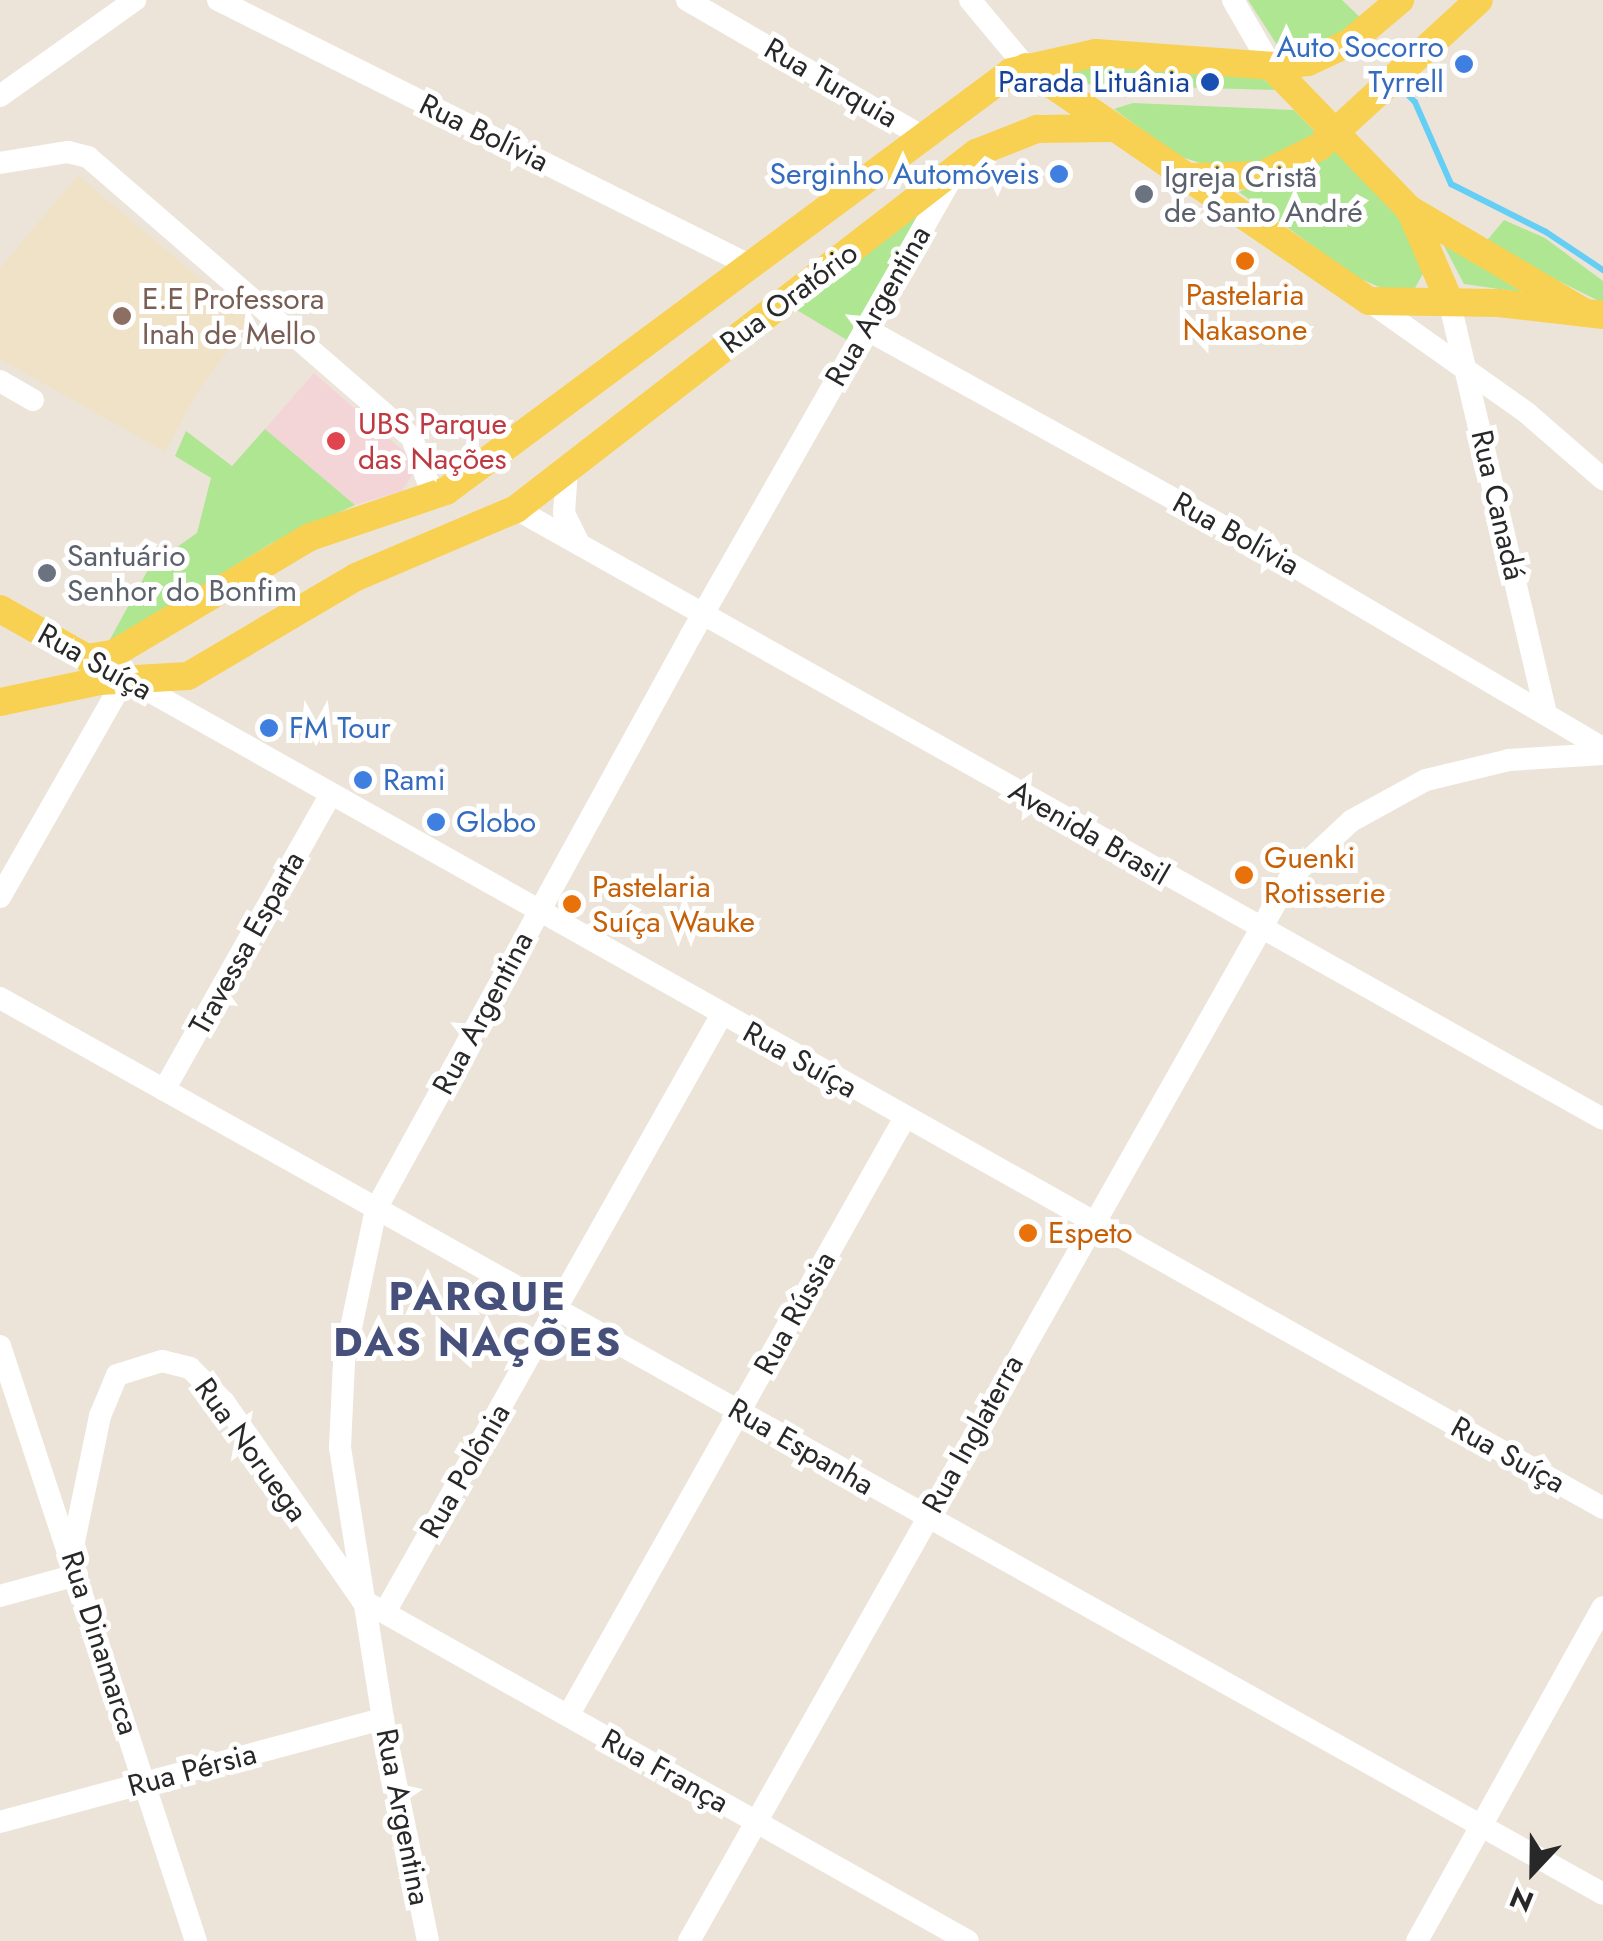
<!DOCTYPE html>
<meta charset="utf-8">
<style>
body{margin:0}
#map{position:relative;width:1603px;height:1941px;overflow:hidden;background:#ece4d9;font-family:Jost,sans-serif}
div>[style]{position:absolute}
.education>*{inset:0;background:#efe2c7}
.medical>*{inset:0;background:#f4d5d7}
.green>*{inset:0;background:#aee692}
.stream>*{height:6px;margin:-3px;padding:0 3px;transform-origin:3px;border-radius:3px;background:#65cef5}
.minor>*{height:22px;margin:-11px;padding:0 11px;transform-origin:11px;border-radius:11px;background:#fff}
.major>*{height:28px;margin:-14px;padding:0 14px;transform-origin:14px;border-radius:14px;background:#f8d152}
.dots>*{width:28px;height:28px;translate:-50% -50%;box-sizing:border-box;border:5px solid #fff;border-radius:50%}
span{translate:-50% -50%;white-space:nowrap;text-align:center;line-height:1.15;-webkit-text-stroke:10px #fff;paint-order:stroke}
.shop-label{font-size:30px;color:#366cbe}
.right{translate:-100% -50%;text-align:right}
.left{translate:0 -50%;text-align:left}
.transit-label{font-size:30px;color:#164399}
.street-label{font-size:30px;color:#282828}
.worship-label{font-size:30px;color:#5b616d}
.food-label{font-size:30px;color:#c56008}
.education-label{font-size:30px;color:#785e54}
.health-label{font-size:30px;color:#be3a42}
.district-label{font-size:40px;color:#47507b;font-weight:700;letter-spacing:2.5px}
.north{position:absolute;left:1483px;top:1821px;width:100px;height:100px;-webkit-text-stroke:8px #fff;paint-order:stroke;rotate:202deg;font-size:28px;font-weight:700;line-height:40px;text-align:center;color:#282828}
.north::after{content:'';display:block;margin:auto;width:35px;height:45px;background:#282828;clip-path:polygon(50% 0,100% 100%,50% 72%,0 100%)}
</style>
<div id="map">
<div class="education">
<div style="clip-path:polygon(78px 175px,250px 321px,198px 391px,165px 452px,0 359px,0 268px)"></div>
</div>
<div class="medical">
<div style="clip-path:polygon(314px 373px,406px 453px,414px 472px,402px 491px,355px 505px,265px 429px)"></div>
</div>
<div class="green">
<div style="clip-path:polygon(1248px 0,1342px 0,1365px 22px,1319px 49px,1281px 51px)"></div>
<div style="clip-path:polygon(1075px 63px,1260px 76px,1276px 90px,1079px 84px,1061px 74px)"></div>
<div style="clip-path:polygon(1133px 103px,1294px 110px,1318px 135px,1275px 163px,1210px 166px,1178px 156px,1114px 109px)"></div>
<div style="clip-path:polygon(1338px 146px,1400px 210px,1425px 270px,1415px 288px,1386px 290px,1354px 276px,1239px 192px)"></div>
<div style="clip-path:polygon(926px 209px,847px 340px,795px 309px)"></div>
<div style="clip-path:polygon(1504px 220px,1545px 238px,1603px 281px,1603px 303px,1484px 244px)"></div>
<div style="clip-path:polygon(1442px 242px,1521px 289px,1520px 292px,1464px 284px)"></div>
<div style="clip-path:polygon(265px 429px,355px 505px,272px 543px,108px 643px,150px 566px,197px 533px,211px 478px,175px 456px,186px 431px,232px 466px)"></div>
</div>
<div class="stream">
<div style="left:1402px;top:89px;width:18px;rotate:45deg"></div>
<div style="left:1415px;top:102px;width:90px;rotate:66.3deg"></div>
<div style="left:1451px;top:184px;width:106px;rotate:26.8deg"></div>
<div style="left:1546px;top:232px;width:69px;rotate:33.7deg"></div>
</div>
<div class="minor">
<div style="left:218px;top:0;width:596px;rotate:26.52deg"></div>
<div style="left:687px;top:0;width:272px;rotate:30.1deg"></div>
<div style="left:970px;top:0;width:87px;rotate:50.1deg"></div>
<div style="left:1233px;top:0;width:76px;rotate:60.1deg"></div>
<div style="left:0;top:96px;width:166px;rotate:-35.4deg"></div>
<div style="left:0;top:163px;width:69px;rotate:-9.2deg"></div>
<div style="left:68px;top:152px;width:21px;rotate:14deg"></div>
<div style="left:88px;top:157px;width:429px;rotate:40.9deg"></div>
<div style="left:412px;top:438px;width:62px;rotate:70.1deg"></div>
<div style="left:1449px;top:300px;width:421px;rotate:76.8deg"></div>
<div style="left:1369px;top:301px;width:194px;rotate:35.3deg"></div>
<div style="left:1527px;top:413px;width:101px;rotate:41deg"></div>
<div style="left:864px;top:328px;width:461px;rotate:28.9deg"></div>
<div style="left:1268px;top:551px;width:389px;rotate:30.5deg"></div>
<div style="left:0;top:381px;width:38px;rotate:30deg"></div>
<div style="left:567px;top:468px;width:45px;rotate:93.8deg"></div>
<div style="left:564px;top:513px;width:32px;rotate:64deg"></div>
<div style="left:516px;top:509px;width:1246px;rotate:29.3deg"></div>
<div style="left:124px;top:677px;width:1696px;rotate:29.33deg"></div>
<div style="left:0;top:897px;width:252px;rotate:-60.3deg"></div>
<div style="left:0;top:998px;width:1836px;rotate:29.2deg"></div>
<div style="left:164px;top:1090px;width:338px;rotate:-60.6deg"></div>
<div style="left:0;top:1346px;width:626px;rotate:71.77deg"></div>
<div style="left:71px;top:1556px;width:143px;rotate:-78.3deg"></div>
<div style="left:100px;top:1416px;width:44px;rotate:-67.5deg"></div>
<div style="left:117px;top:1375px;width:47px;rotate:-17.3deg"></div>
<div style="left:162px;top:1361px;width:29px;rotate:14deg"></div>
<div style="left:190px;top:1368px;width:48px;rotate:45deg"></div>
<div style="left:224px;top:1402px;width:241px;rotate:55.1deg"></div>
<div style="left:362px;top:1600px;width:695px;rotate:29.37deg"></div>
<div style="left:0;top:1596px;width:80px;rotate:-15.3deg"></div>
<div style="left:385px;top:1612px;width:684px;rotate:-60.59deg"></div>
<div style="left:568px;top:1716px;width:685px;rotate:-60.63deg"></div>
<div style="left:0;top:1822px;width:397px;rotate:-15.1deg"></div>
<div style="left:428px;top:1941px;width:227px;rotate:-101.5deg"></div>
<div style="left:383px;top:1719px;width:275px;rotate:-99deg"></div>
<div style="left:340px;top:1447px;width:86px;rotate:-87.3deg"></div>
<div style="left:344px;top:1361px;width:155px;rotate:-78.1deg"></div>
<div style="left:376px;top:1209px;width:655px;rotate:-61.24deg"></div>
<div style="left:691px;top:635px;width:533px;rotate:-60.31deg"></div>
<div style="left:689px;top:1941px;width:1220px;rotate:-60.53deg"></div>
<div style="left:1289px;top:879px;width:85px;rotate:-43.1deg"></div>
<div style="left:1351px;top:821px;width:85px;rotate:-28.7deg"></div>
<div style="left:1426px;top:780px;width:85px;rotate:-13.5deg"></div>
<div style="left:1509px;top:760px;width:94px;rotate:-3.7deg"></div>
<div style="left:1417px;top:1941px;width:382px;rotate:-60.9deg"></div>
</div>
<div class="major">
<div style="left:1271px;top:66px;width:199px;rotate:46deg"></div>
<div style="left:1409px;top:209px;width:201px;rotate:30.5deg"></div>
<div style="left:1026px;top:67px;width:415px;rotate:34.3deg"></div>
<div style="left:1369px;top:301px;width:129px;rotate:0.9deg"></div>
<div style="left:1498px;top:303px;width:106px;rotate:6.5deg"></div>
<div style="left:1188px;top:177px;width:74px;rotate:-1.5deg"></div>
<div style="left:1262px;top:175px;width:64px;rotate:-26.2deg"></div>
<div style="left:1319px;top:147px;width:217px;rotate:-42.6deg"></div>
<div style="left:1410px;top:210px;width:98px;rotate:66.6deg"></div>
<div style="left:0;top:609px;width:100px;rotate:29.4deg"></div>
<div style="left:87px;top:658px;width:26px;rotate:-9deg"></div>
<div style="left:113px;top:654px;width:229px;rotate:-30.7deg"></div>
<div style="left:310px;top:537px;width:144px;rotate:-18.7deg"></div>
<div style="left:446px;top:491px;width:703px;rotate:-36.56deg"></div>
<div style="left:1011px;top:72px;width:87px;rotate:-12.6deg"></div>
<div style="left:1096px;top:53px;width:175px;rotate:4.2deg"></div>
<div style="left:1271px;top:66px;width:37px;rotate:-6deg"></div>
<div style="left:1308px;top:62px;width:45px;rotate:-24.9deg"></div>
<div style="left:1349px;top:43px;width:67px;rotate:-40.1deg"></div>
<div style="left:0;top:702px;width:102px;rotate:-11.9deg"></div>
<div style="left:100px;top:681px;width:88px;rotate:-3.3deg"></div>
<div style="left:188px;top:676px;width:195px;rotate:-30.5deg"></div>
<div style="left:356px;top:577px;width:174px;rotate:-23deg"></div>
<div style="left:516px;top:509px;width:582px;rotate:-37.74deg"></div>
<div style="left:976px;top:153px;width:66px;rotate:-21.5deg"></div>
<div style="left:1037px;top:129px;width:76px;rotate:-0.8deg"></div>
</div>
<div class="dots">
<div style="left:1464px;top:64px;background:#3f7fe0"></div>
<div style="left:1210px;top:82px;background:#1a4fb4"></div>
<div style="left:1059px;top:174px;background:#3f7fe0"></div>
<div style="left:1144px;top:194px;background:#6b7280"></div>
<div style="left:1245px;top:261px;background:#e8710a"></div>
<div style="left:122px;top:316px;background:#8d6e63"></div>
<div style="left:336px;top:441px;background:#e0444e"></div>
<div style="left:47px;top:573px;background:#6b7280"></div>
<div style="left:269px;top:728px;background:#3f7fe0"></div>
<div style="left:363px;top:780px;background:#3f7fe0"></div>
<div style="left:436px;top:822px;background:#3f7fe0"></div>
<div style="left:1244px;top:875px;background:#e8710a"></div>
<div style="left:572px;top:904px;background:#e8710a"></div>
<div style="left:1028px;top:1233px;background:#e8710a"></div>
</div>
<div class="shop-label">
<span class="right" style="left:1444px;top:64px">Auto Socorro<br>Tyrrell</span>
<span class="right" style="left:1039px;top:174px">Serginho Automóveis</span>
<span class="left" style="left:289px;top:728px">FM Tour</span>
<span class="left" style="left:383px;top:780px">Rami</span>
<span class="left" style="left:456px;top:822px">Globo</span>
</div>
<div class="transit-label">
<span class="right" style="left:1190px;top:82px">Parada Lituânia</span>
</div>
<div class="street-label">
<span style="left:831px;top:83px;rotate:30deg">Rua Turquia</span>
<span style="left:484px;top:133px;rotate:26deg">Rua Bolívia</span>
<span style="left:789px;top:298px;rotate:-37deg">Rua Oratório</span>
<span style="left:878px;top:306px;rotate:-60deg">Rua Argentina</span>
<span style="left:1498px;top:505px;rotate:77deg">Rua Canadá</span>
<span style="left:1236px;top:534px;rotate:29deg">Rua Bolívia</span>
<span style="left:95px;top:662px;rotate:29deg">Rua Suíça</span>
<span style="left:1089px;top:833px;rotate:30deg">Avenida Brasil</span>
<span style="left:247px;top:943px;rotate:-61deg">Travessa Esparta</span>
<span style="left:483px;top:1013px;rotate:-62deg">Rua Argentina</span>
<span style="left:800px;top:1060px;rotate:29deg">Rua Suíça</span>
<span style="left:795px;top:1313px;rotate:-61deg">Rua Rússia</span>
<span style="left:973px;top:1434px;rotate:-61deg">Rua Inglaterra</span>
<span style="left:801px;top:1447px;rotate:30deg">Rua Espanha</span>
<span style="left:251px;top:1450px;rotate:54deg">Rua Noruega</span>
<span style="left:1508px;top:1455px;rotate:29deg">Rua Suíça</span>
<span style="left:465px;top:1471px;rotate:-60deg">Rua Polônia</span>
<span style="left:100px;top:1643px;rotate:72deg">Rua Dinamarca</span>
<span style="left:192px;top:1770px;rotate:-15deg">Rua Pérsia</span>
<span style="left:665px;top:1771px;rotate:29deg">Rua França</span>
<span style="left:403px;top:1817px;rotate:79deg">Rua Argentina</span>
</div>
<div class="worship-label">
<span class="left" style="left:1164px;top:194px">Igreja Cristã<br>de Santo André</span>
<span class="left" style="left:67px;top:573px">Santuário<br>Senhor do Bonfim</span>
</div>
<div class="food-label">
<span style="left:1245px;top:312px">Pastelaria<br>Nakasone</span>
<span class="left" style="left:1264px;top:875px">Guenki<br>Rotisserie</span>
<span class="left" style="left:592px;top:904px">Pastelaria<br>Suíça Wauke</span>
<span class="left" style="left:1048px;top:1233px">Espeto</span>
</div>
<div class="education-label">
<span class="left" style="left:142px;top:316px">E.E Professora<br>Inah de Mello</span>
</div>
<div class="health-label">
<span class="left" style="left:358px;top:441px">UBS Parque<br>das Nações</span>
</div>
<div class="district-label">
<span style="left:478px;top:1319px">PARQUE<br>DAS NAÇÕES</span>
</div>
<div class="north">N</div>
</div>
